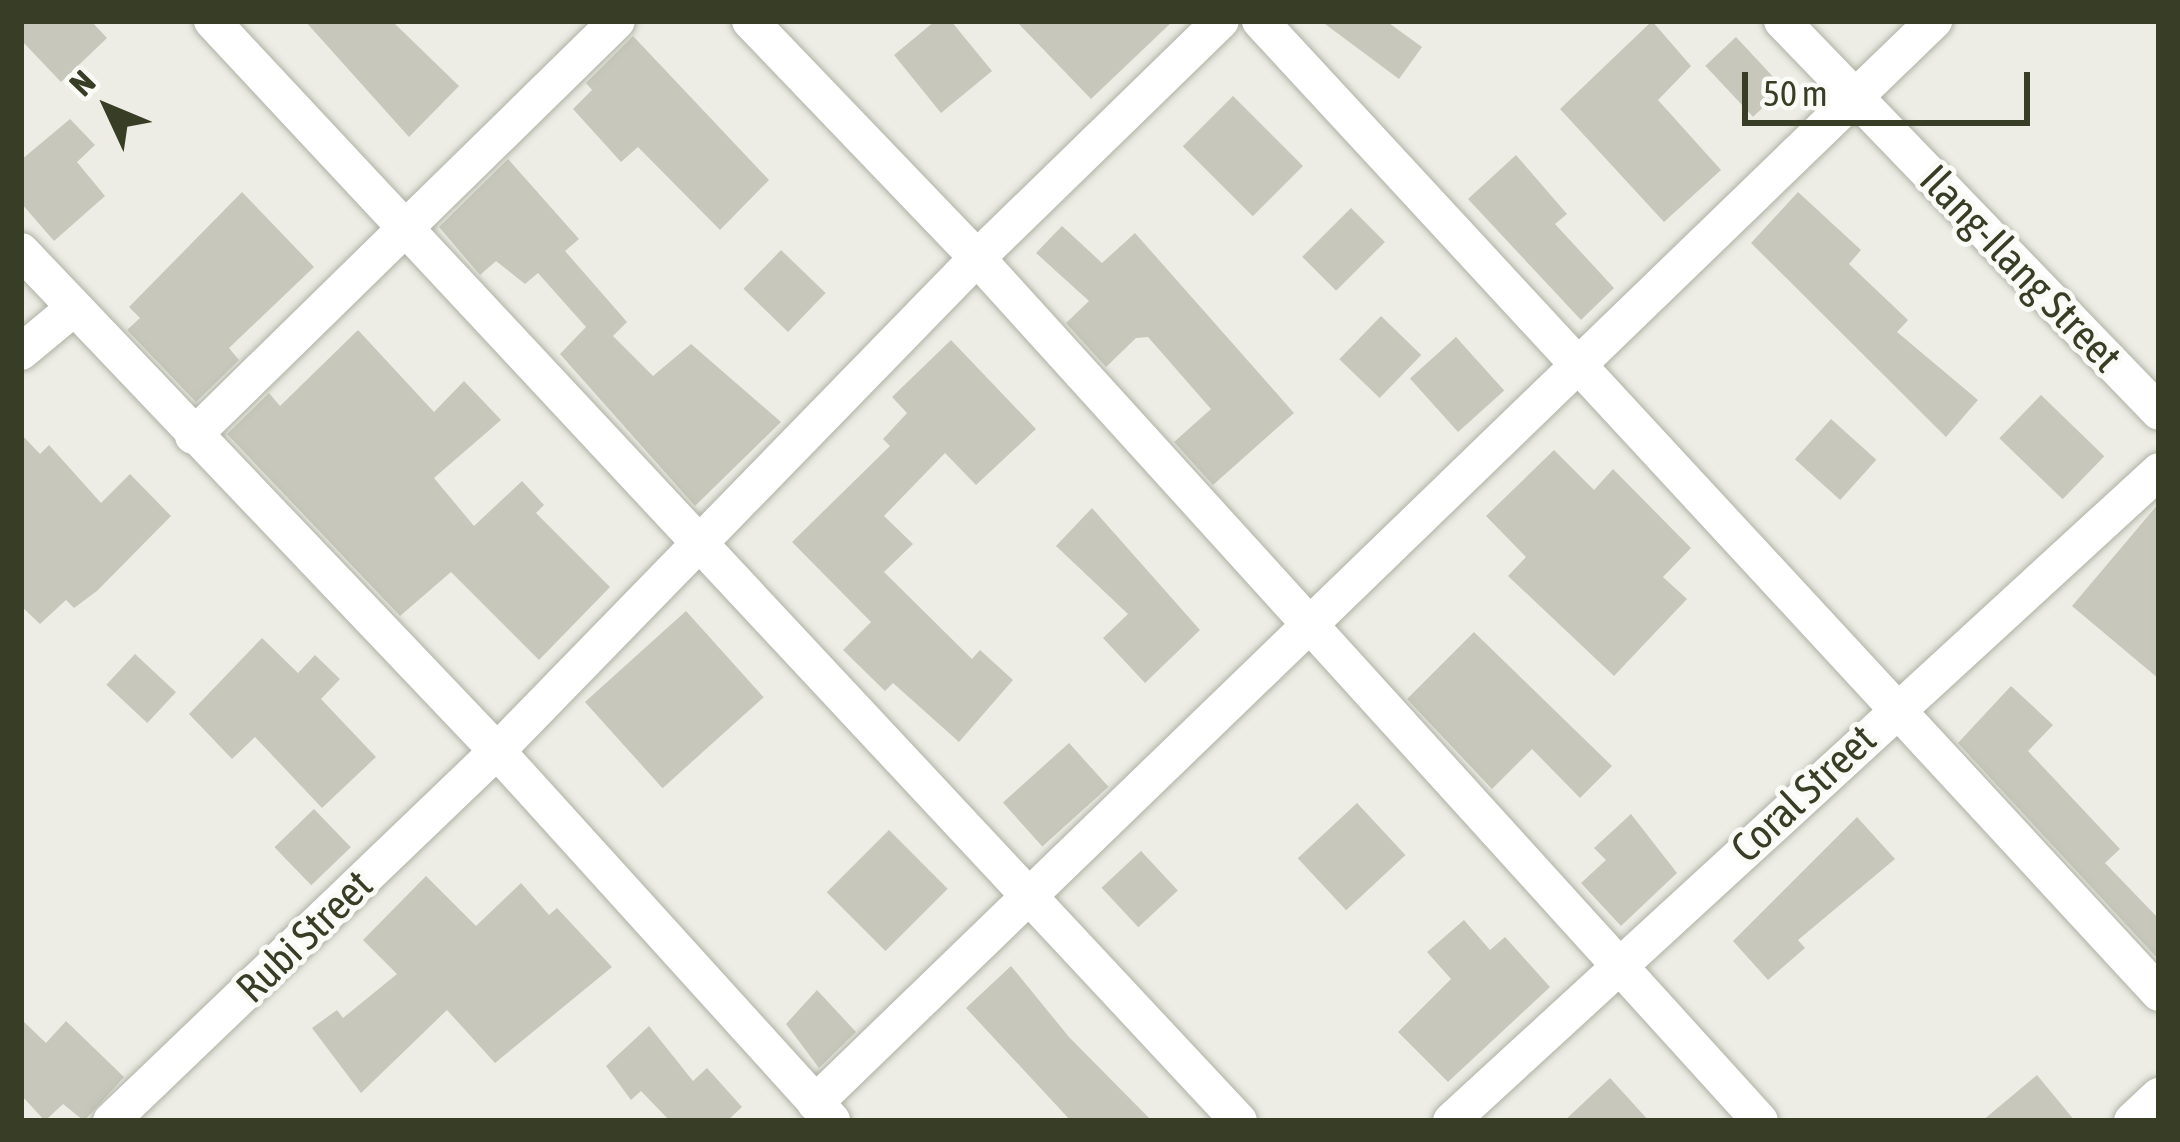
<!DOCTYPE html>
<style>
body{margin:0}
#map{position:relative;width:2180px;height:1142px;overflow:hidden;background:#edede6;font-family:"Asap Condensed",sans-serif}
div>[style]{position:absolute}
.building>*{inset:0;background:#c7c8bb;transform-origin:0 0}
.roads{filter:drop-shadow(0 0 3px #afb2a5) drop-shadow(0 0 3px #afb2a5)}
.minor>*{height:36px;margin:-18px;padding:0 18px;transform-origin:18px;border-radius:18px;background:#fff}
span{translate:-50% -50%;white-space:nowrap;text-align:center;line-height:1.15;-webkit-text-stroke:10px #fafaf6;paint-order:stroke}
.street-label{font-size:42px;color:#383e26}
.frame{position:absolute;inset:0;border:24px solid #383e26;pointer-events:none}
.north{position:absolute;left:48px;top:48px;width:120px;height:120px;-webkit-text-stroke:9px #fafaf6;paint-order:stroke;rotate:314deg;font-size:33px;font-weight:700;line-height:48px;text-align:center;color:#383e26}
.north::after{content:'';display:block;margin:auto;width:42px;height:54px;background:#383e26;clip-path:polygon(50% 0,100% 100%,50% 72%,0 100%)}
.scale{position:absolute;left:1742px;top:72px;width:288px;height:54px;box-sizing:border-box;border:6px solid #383e26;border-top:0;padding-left:15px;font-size:36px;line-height:42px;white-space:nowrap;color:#383e26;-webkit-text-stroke:9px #fafaf6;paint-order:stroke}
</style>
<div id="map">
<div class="building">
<div style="clip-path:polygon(21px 21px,91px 21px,107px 38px,61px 82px,21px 40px)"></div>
<div style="clip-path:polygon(305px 21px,392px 21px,459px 86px,409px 137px)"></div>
<div style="clip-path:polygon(935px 21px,951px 21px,992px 71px,941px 113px,894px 55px)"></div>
<div style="clip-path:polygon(1016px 21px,1173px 21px,1091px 99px)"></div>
<div style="clip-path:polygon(1321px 21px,1386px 21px,1422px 47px,1399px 79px)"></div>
<div style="clip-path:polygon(1652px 21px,1691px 66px,1658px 100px,1721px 170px,1664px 222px,1560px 109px)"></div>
<div style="clip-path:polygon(633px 36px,769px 180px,720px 230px,638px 147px,621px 162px,573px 109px,592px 90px,586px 83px)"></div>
<div style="left:1736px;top:37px;width:70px;height:42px;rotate:47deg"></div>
<div style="left:1233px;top:96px;width:99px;height:71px;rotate:45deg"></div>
<div style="clip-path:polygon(70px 119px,95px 145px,77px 162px,105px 196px,54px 241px,21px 203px,21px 160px)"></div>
<div style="clip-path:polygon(1516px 155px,1567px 214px,1555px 224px,1614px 288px,1581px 320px,1468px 199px)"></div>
<div style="clip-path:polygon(508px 159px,579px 239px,565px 251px,627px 322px,613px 336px,653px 376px,691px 344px,781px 422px,695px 506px,560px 354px,586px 327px,538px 273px,525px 284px,496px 261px,480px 275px,439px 227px)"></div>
<div style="clip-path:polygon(242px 192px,314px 267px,229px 348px,239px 360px,196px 402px,127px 330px,140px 318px,129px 307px)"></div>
<div style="clip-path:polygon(1798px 192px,1861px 250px,1849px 264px,1908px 320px,1897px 332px,1978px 400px,1946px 437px,1751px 243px)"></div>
<div style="left:1351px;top:208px;width:48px;height:69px;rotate:45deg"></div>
<div style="clip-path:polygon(1062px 226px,1102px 263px,1135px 233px,1294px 413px,1213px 485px,1174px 442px,1211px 409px,1148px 337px,1136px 338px,1106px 367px,1066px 323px,1089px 301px,1036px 253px)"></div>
<div style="left:781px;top:250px;width:62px;height:54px;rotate:44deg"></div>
<div style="left:1381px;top:316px;width:56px;height:60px;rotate:44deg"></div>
<div style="clip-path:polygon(358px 330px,434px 412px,464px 381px,501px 420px,434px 478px,474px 526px,522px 481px,544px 505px,536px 513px,610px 587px,539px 660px,451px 572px,400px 616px,227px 434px,269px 393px,280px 406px)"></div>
<div style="left:1456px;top:337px;width:72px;height:62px;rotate:48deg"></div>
<div style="clip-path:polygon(951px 340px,1036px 429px,976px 485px,945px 453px,884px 516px,913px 544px,884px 572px,972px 659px,980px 650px,1013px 680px,959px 742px,893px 683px,885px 691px,843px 650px,871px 622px,792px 542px,890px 446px,883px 439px,907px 413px,892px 397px)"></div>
<div style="left:2041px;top:395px;width:88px;height:60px;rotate:44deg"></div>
<div style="left:1831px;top:419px;width:61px;height:54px;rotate:42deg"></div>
<div style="clip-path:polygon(21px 434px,40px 454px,49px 445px,101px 503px,130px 474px,171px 516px,97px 591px,74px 608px,66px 600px,40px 624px,21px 606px)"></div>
<div style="clip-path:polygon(1554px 450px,1594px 490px,1613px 469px,1691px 548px,1663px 577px,1687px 599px,1614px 676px,1508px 576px,1526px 557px,1486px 516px)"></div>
<div style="clip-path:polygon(2159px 503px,2159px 679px,2072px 606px)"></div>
<div style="clip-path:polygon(1092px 508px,1200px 630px,1145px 683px,1103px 638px,1128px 614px,1056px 546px)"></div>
<div style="left:686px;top:611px;width:116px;height:136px;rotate:48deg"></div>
<div style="clip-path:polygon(1474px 632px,1612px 766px,1580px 798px,1532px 749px,1492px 789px,1407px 699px)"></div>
<div style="clip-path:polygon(262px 638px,298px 673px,315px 655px,340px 679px,321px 699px,376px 757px,322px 808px,255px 737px,232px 759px,189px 714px)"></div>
<div style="left:135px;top:654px;width:56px;height:42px;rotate:43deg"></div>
<div style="clip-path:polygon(2011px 686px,2053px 725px,2028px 751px,2120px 849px,2105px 863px,2159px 919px,2159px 960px,1958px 743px)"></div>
<div style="left:1069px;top:743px;width:59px;height:89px;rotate:48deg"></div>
<div style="left:1357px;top:803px;width:71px;height:81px;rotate:47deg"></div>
<div style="left:314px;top:809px;width:53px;height:55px;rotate:46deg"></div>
<div style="clip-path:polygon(1631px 814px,1677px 873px,1621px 926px,1581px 883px,1606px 860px,1594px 848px)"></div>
<div style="clip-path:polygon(1857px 817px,1895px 859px,1798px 940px,1805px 948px,1768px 980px,1733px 941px)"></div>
<div style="left:889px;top:830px;width:83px;height:88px;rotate:45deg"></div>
<div style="left:1141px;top:851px;width:54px;height:54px;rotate:47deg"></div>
<div style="clip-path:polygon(426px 876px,476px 926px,521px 883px,549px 915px,557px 908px,612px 967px,495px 1063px,447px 1010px,361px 1093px,312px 1028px,337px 1010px,343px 1018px,397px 974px,363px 940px)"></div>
<div style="clip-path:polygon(1464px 920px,1490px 950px,1505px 937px,1550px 987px,1448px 1082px,1398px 1032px,1451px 979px,1427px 952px)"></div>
<div style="clip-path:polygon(1011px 966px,1069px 1037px,1152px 1121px,1071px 1121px,966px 1008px)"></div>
<div style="clip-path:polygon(817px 990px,856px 1032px,819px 1068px,786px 1024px)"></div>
<div style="clip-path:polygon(21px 1019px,46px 1043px,66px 1021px,124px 1077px,84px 1121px,63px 1104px,45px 1121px,21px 1095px)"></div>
<div style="clip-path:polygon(649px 1026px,693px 1081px,707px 1068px,742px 1107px,727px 1121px,670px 1121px,641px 1091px,631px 1100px,606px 1066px)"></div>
<div style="clip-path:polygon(2037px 1075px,2075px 1121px,1982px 1121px)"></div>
<div style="clip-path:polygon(1610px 1078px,1649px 1121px,1564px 1121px)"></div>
</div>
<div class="roads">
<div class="minor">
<div style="left:212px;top:21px;width:1505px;rotate:46.97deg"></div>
<div style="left:750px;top:21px;width:328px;rotate:46.2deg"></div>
<div style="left:977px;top:258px;width:1165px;rotate:47.78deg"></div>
<div style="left:1260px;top:21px;width:1324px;rotate:47.23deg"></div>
<div style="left:1782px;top:21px;width:543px;rotate:46.04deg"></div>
<div style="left:21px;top:251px;width:690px;rotate:46.41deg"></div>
<div style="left:497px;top:751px;width:499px;rotate:47.8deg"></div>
<div style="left:21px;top:352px;width:69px;rotate:-39.7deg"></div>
<div style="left:193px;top:436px;width:593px;rotate:-44.39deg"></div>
<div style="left:815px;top:1103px;width:1557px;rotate:-44.04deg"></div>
<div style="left:111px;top:1121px;width:535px;rotate:-43.79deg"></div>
<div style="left:497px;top:751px;width:688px;rotate:-45.77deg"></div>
<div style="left:977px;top:258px;width:340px;rotate:-44.2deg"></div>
<div style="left:1451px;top:1121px;width:961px;rotate:-42.55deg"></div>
<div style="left:2132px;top:1121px;width:37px;rotate:-43deg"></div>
</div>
</div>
<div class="street-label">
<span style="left:2021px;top:268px;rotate:46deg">Ilang-Ilang Street</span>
<span style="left:1803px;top:793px;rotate:-43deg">Coral Street</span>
<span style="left:304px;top:936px;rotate:-44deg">Rubi Street</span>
</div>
<div class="frame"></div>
<div class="north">N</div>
<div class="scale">50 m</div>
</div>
